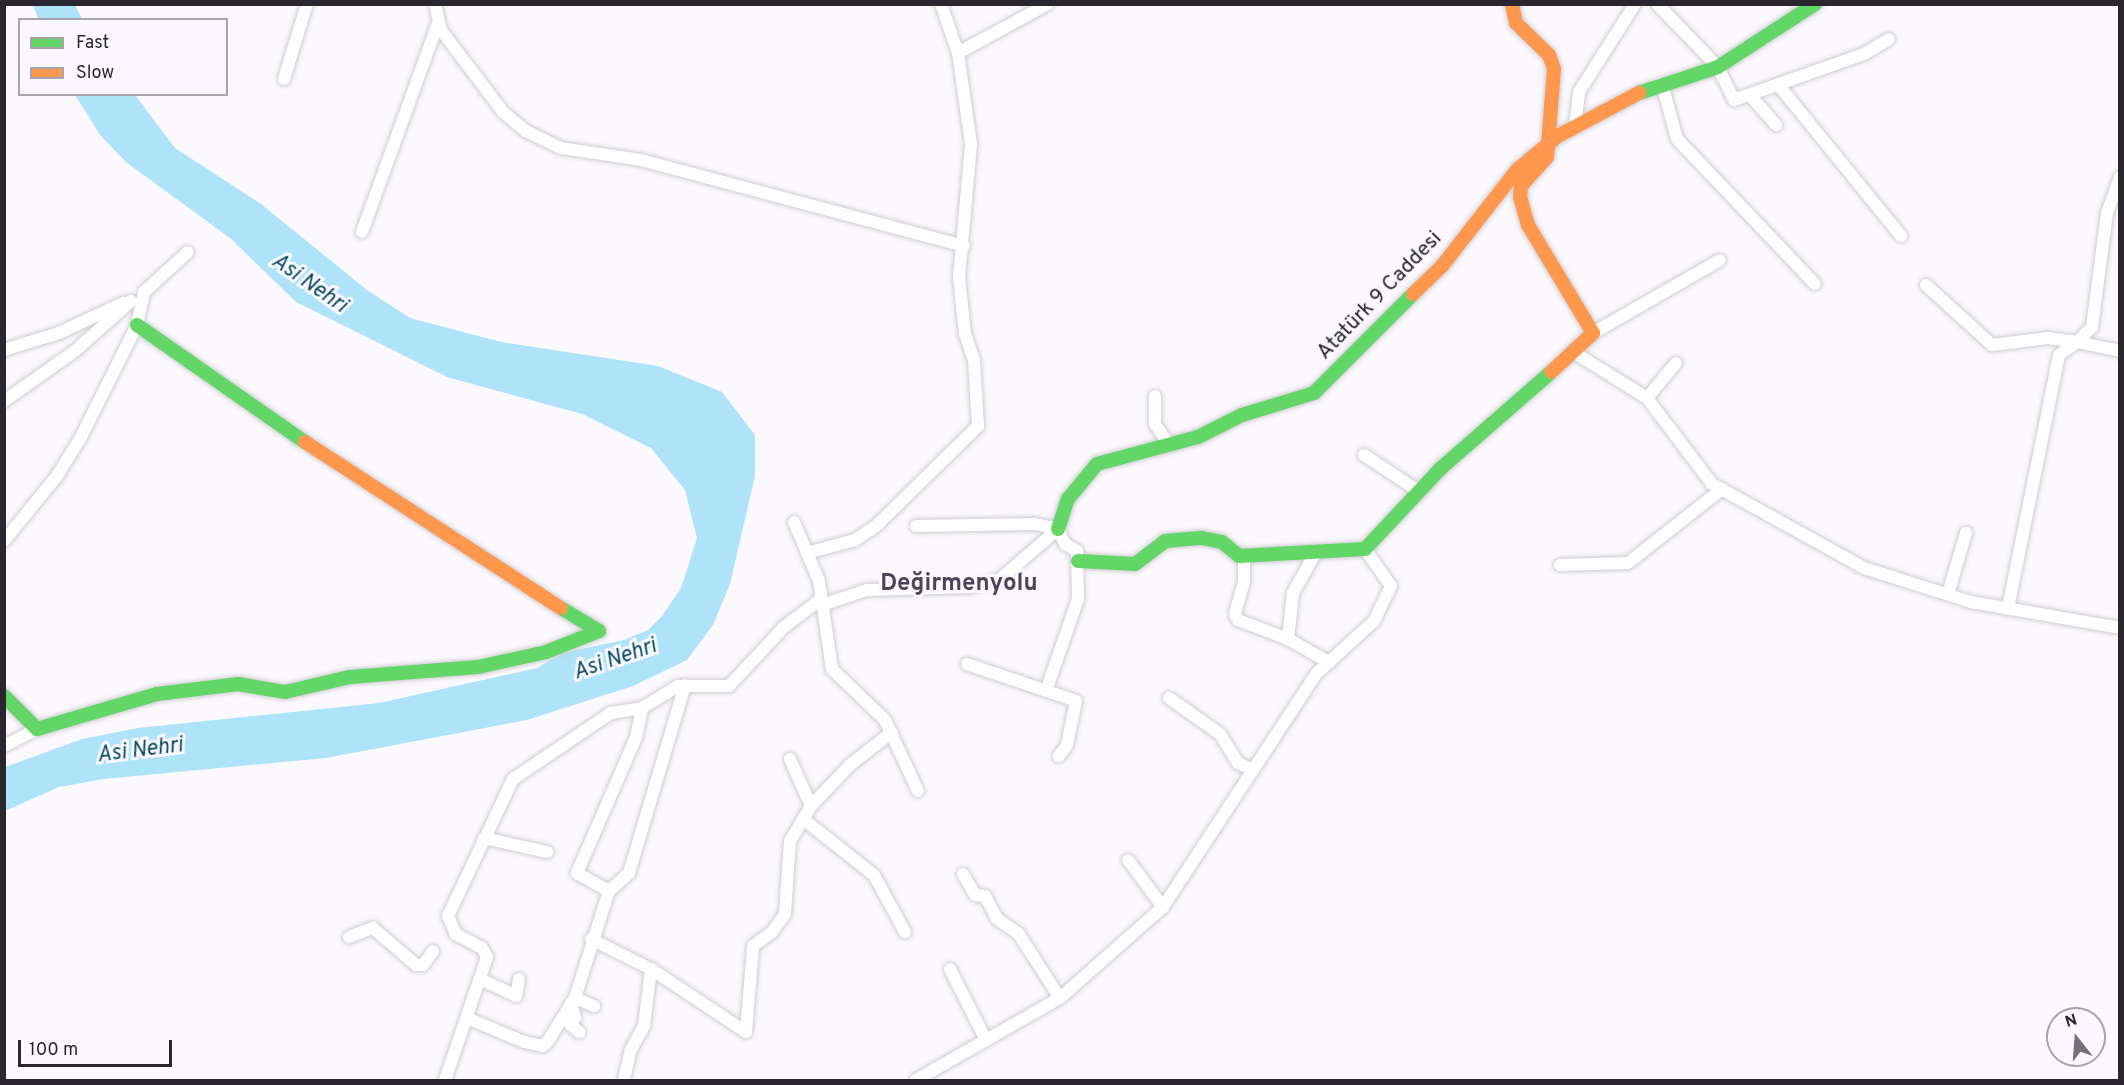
<!DOCTYPE html>
<meta charset="utf-8">
<style>
body{margin:0}
#map{position:relative;width:2124px;height:1085px;overflow:hidden;background:#fbf9fd;font-family:Overpass,sans-serif}
div>[style]{position:absolute}
.water>*{inset:0;background:#aee3f9}
.roads{filter:drop-shadow(0 0 2px #d0cdd3) drop-shadow(0 0 2px #d0cdd3)}
.street>*{height:12px;margin:-6px;padding:0 6px;transform-origin:6px;border-radius:6px;background:#fefeff}
.fast>*{height:14px;margin:-7px;padding:0 7px;transform-origin:7px;border-radius:7px;background:#63d668}
.slow>*{height:14px;margin:-7px;padding:0 7px;transform-origin:7px;border-radius:7px;background:#ff974d}
span{translate:-50% -50%;white-space:nowrap;text-align:center;line-height:1.15;-webkit-text-stroke:6px #faf8fe;paint-order:stroke}
.street-label{font-size:21px;color:#2a2630}
.water-label{font-size:22px;color:#094d60;font-style:italic}
.quarter-label{font-size:24px;color:#4c4458;font-weight:700}
.frame{position:absolute;inset:0;border:6px solid #2a2630;pointer-events:none}
.legend{position:absolute;left:18px;top:18px;width:210px;height:78px;box-sizing:border-box;background:#faf8fe;border:2px solid #a7a4ac;margin:0;padding:8px 10px;list-style:none;font-size:18px;color:#2a2630}
.legend li{display:flex;align-items:center;gap:12px;height:30px}
.legend b{width:30px;border:2px solid #a7a4ac}
.north{position:absolute;left:2046px;top:1007px;width:60px;height:60px;box-sizing:border-box;background:#faf8fe;border:2px solid #a7a4ac;border-radius:50%;rotate:343deg;font-size:16px;font-weight:700;line-height:24px;text-align:center;color:#2a2630}
.north::after{content:'';display:block;margin:auto;width:21px;height:27px;background:#737078;clip-path:polygon(50% 0,100% 100%,50% 72%,0 100%)}
.scale{position:absolute;left:18px;top:1040px;width:154px;height:27px;box-sizing:border-box;border:3px solid #2a2630;border-top:0;padding-left:8px;font-size:18px;line-height:21px;white-space:nowrap;color:#2a2630;-webkit-text-stroke:4px #faf8fe;paint-order:stroke}
</style>
<div id="map">
<div class="water">
<div style="clip-path:polygon(33px 5px,75px 5px,82px 19px,38px 19px)"></div>
<div style="clip-path:polygon(75px 95px,135px 95px,175px 148px,261px 204px,367px 290px,410px 318px,501px 342px,658px 366px,722px 392px,755px 435px,755px 476px,730px 584px,713px 625px,687px 660px,633px 686px,527px 720px,326px 758px,104px 779px,59px 787px,5px 811px,5px 767px,82px 739px,138px 728px,379px 703px,537px 668px,562px 653px,624px 640px,648px 630px,662px 616px,681px 588px,697px 538px,685px 490px,651px 448px,582px 414px,447px 377px,296px 302px,230px 238px,127px 163px,100px 135px)"></div>
</div>
<div class="roads">
<div class="street">
<div style="left:435px;top:4px;width:27px;rotate:77deg"></div>
<div style="left:441px;top:30px;width:103px;rotate:52.9deg"></div>
<div style="left:503px;top:112px;width:30px;rotate:40deg"></div>
<div style="left:526px;top:131px;width:39px;rotate:26deg"></div>
<div style="left:561px;top:148px;width:81px;rotate:8.5deg"></div>
<div style="left:641px;top:160px;width:334px;rotate:14.9deg"></div>
<div style="left:1657px;top:4px;width:88px;rotate:45.9deg"></div>
<div style="left:1718px;top:67px;width:37px;rotate:64deg"></div>
<div style="left:1734px;top:100px;width:138px;rotate:-19.5deg"></div>
<div style="left:1864px;top:54px;width:29px;rotate:-31deg"></div>
<div style="left:958px;top:53px;width:102px;rotate:-28.6deg"></div>
<div style="left:284px;top:79px;width:78px;rotate:-73deg"></div>
<div style="left:1662px;top:84px;width:57px;rotate:74.7deg"></div>
<div style="left:1677px;top:139px;width:200px;rotate:46.4deg"></div>
<div style="left:1780px;top:87px;width:192px;rotate:50.9deg"></div>
<div style="left:1750px;top:95px;width:40px;rotate:49deg"></div>
<div style="left:1575px;top:126px;width:34px;rotate:-83deg"></div>
<div style="left:1579px;top:92px;width:104px;rotate:-57.5deg"></div>
<div style="left:362px;top:232px;width:222px;rotate:-70deg"></div>
<div style="left:1926px;top:285px;width:89px;rotate:42.3deg"></div>
<div style="left:1992px;top:345px;width:56px;rotate:-7.1deg"></div>
<div style="left:2048px;top:338px;width:29px;rotate:8deg"></div>
<div style="left:2077px;top:342px;width:22px;rotate:144deg"></div>
<div style="left:2059px;top:355px;width:259px;rotate:101.4deg"></div>
<div style="left:1593px;top:333px;width:146px;rotate:-29.9deg"></div>
<div style="left:2077px;top:342px;width:21px;rotate:-45deg"></div>
<div style="left:2092px;top:327px;width:115px;rotate:-82.5deg"></div>
<div style="left:2107px;top:213px;width:38px;rotate:-70deg"></div>
<div style="left:2077px;top:342px;width:44px;rotate:11.8deg"></div>
<div style="left:4px;top:350px;width:58px;rotate:-17.2deg"></div>
<div style="left:59px;top:333px;width:71px;rotate:-25.1deg"></div>
<div style="left:1575px;top:353px;width:85px;rotate:32deg"></div>
<div style="left:1647px;top:398px;width:108px;rotate:52.9deg"></div>
<div style="left:1712px;top:484px;width:174px;rotate:28.9deg"></div>
<div style="left:1864px;top:568px;width:112px;rotate:17.6deg"></div>
<div style="left:1971px;top:602px;width:151px;rotate:9.9deg"></div>
<div style="left:1155px;top:396px;width:28px;rotate:90deg"></div>
<div style="left:1155px;top:424px;width:25px;rotate:56deg"></div>
<div style="left:1647px;top:398px;width:45px;rotate:-50.4deg"></div>
<div style="left:4px;top:401px;width:87px;rotate:-35.2deg"></div>
<div style="left:75px;top:351px;width:75px;rotate:-41.8deg"></div>
<div style="left:1364px;top:455px;width:67px;rotate:33.5deg"></div>
<div style="left:794px;top:522px;width:64px;rotate:67deg"></div>
<div style="left:819px;top:581px;width:89px;rotate:81.6deg"></div>
<div style="left:832px;top:669px;width:74px;rotate:43.9deg"></div>
<div style="left:885px;top:720px;width:78px;rotate:65.1deg"></div>
<div style="left:916px;top:526px;width:119px;rotate:-1deg"></div>
<div style="left:1035px;top:524px;width:24px;rotate:12deg"></div>
<div style="left:1058px;top:529px;width:17px;rotate:65deg"></div>
<div style="left:1065px;top:544px;width:14px;rotate:30deg"></div>
<div style="left:1077px;top:551px;width:48px;rotate:88.8deg"></div>
<div style="left:1078px;top:599px;width:94px;rotate:109.2deg"></div>
<div style="left:4px;top:541px;width:84px;rotate:-50.8deg"></div>
<div style="left:57px;top:476px;width:46px;rotate:-58.4deg"></div>
<div style="left:81px;top:437px;width:125px;rotate:-63.4deg"></div>
<div style="left:137px;top:325px;width:34px;rotate:-78deg"></div>
<div style="left:144px;top:292px;width:59px;rotate:-42.3deg"></div>
<div style="left:807px;top:553px;width:50px;rotate:-15.2deg"></div>
<div style="left:855px;top:540px;width:27px;rotate:-34deg"></div>
<div style="left:877px;top:525px;width:141px;rotate:-44.4deg"></div>
<div style="left:978px;top:426px;width:66px;rotate:-93.5deg"></div>
<div style="left:974px;top:360px;width:28px;rotate:-109deg"></div>
<div style="left:965px;top:334px;width:57px;rotate:-96deg"></div>
<div style="left:959px;top:277px;width:134px;rotate:-84.8deg"></div>
<div style="left:971px;top:144px;width:92px;rotate:-98.1deg"></div>
<div style="left:958px;top:53px;width:52px;rotate:-109.1deg"></div>
<div style="left:1244px;top:557px;width:25px;rotate:90deg"></div>
<div style="left:1244px;top:582px;width:33px;rotate:106deg"></div>
<div style="left:1235px;top:614px;width:7px;rotate:63deg"></div>
<div style="left:1238px;top:620px;width:53px;rotate:20.8deg"></div>
<div style="left:1288px;top:639px;width:46px;rotate:-83.8deg"></div>
<div style="left:1293px;top:593px;width:45px;rotate:-60.6deg"></div>
<div style="left:1560px;top:565px;width:68px;rotate:-1.7deg"></div>
<div style="left:1628px;top:563px;width:120px;rotate:-38.2deg"></div>
<div style="left:1948px;top:594px;width:64px;rotate:-73.6deg"></div>
<div style="left:822px;top:605px;width:47px;rotate:-18.4deg"></div>
<div style="left:867px;top:590px;width:103px;rotate:-1.7deg"></div>
<div style="left:970px;top:587px;width:30px;rotate:-14deg"></div>
<div style="left:999px;top:580px;width:78px;rotate:-40.8deg"></div>
<div style="left:1288px;top:639px;width:48px;rotate:29.7deg"></div>
<div style="left:967px;top:664px;width:115px;rotate:18.7deg"></div>
<div style="left:1076px;top:701px;width:45px;rotate:101.6deg"></div>
<div style="left:1067px;top:745px;width:14px;rotate:126deg"></div>
<div style="left:1169px;top:698px;width:62px;rotate:35.2deg"></div>
<div style="left:1220px;top:734px;width:34px;rotate:58deg"></div>
<div style="left:1238px;top:763px;width:14px;rotate:25deg"></div>
<div style="left:4px;top:746px;width:37px;rotate:-27deg"></div>
<div style="left:790px;top:759px;width:51px;rotate:65.9deg"></div>
<div style="left:803px;top:819px;width:90px;rotate:38.3deg"></div>
<div style="left:874px;top:875px;width:65px;rotate:61.5deg"></div>
<div style="left:484px;top:838px;width:65px;rotate:12.5deg"></div>
<div style="left:1128px;top:860px;width:59px;rotate:53.3deg"></div>
<div style="left:963px;top:874px;width:24px;rotate:60deg"></div>
<div style="left:975px;top:895px;width:10px;rotate:6deg"></div>
<div style="left:985px;top:896px;width:26px;rotate:62deg"></div>
<div style="left:997px;top:919px;width:25px;rotate:34deg"></div>
<div style="left:1018px;top:933px;width:77px;rotate:57.1deg"></div>
<div style="left:609px;top:891px;width:37px;rotate:-151deg"></div>
<div style="left:577px;top:873px;width:148px;rotate:-66.5deg"></div>
<div style="left:636px;top:737px;width:30px;rotate:-78deg"></div>
<div style="left:349px;top:937px;width:26px;rotate:-21deg"></div>
<div style="left:373px;top:928px;width:57px;rotate:40.7deg"></div>
<div style="left:416px;top:965px;width:7px"></div>
<div style="left:423px;top:965px;width:17px;rotate:-54deg"></div>
<div style="left:591px;top:939px;width:67px;rotate:26.6deg"></div>
<div style="left:651px;top:969px;width:57px;rotate:97deg"></div>
<div style="left:644px;top:1026px;width:26px;rotate:119deg"></div>
<div style="left:631px;top:1049px;width:32px;rotate:103deg"></div>
<div style="left:651px;top:969px;width:114px;rotate:33.6deg"></div>
<div style="left:746px;top:1032px;width:86px;rotate:-85.3deg"></div>
<div style="left:753px;top:946px;width:24px;rotate:-36deg"></div>
<div style="left:772px;top:932px;width:22px;rotate:-54deg"></div>
<div style="left:785px;top:914px;width:73px;rotate:-86.1deg"></div>
<div style="left:790px;top:841px;width:41px;rotate:-59deg"></div>
<div style="left:811px;top:806px;width:57px;rotate:-46.4deg"></div>
<div style="left:850px;top:765px;width:53px;rotate:-38.2deg"></div>
<div style="left:950px;top:969px;width:77px;rotate:63.1deg"></div>
<div style="left:480px;top:979px;width:40px;rotate:25deg"></div>
<div style="left:516px;top:996px;width:17px;rotate:-80deg"></div>
<div style="left:575px;top:998px;width:21px;rotate:23deg"></div>
<div style="left:571px;top:1003px;width:15px;rotate:74deg"></div>
<div style="left:575px;top:1017px;width:9px;rotate:117deg"></div>
<div style="left:571px;top:1025px;width:11px;rotate:41deg"></div>
<div style="left:467px;top:1018px;width:62px;rotate:22.8deg"></div>
<div style="left:524px;top:1042px;width:19px;rotate:12deg"></div>
<div style="left:543px;top:1046px;width:7px;rotate:-45deg"></div>
<div style="left:548px;top:1041px;width:51px;rotate:-57.9deg"></div>
<div style="left:575px;top:998px;width:112px;rotate:-72.4deg"></div>
<div style="left:609px;top:891px;width:27px;rotate:-42deg"></div>
<div style="left:629px;top:873px;width:196px;rotate:-73.4deg"></div>
<div style="left:445px;top:1080px;width:130px;rotate:-71.1deg"></div>
<div style="left:487px;top:957px;width:10px;rotate:-119deg"></div>
<div style="left:482px;top:948px;width:30px;rotate:-152deg"></div>
<div style="left:456px;top:934px;width:20px;rotate:-114deg"></div>
<div style="left:448px;top:916px;width:152px;rotate:-64.6deg"></div>
<div style="left:513px;top:779px;width:118px;rotate:-34deg"></div>
<div style="left:611px;top:713px;width:31px;rotate:-9deg"></div>
<div style="left:642px;top:708px;width:42px;rotate:-31.4deg"></div>
<div style="left:678px;top:686px;width:51px"></div>
<div style="left:729px;top:686px;width:81px;rotate:-47deg"></div>
<div style="left:784px;top:627px;width:46px;rotate:-37.1deg"></div>
<div style="left:916px;top:1080px;width:166px;rotate:-29.7deg"></div>
<div style="left:1060px;top:998px;width:137px;rotate:-41.5deg"></div>
<div style="left:1163px;top:907px;width:280px;rotate:-56.7deg"></div>
<div style="left:1317px;top:673px;width:77px;rotate:-42.4deg"></div>
<div style="left:1374px;top:621px;width:39px;rotate:-64deg"></div>
<div style="left:1391px;top:586px;width:45px;rotate:-125.1deg"></div>
</div>
<div class="fast">
<div style="left:1639px;top:93px;width:83px;rotate:-18.2deg"></div>
<div style="left:1718px;top:67px;width:116px;rotate:-33deg"></div>
<div style="left:137px;top:325px;width:205px;rotate:34.9deg"></div>
<div style="left:1058px;top:529px;width:32px;rotate:-72deg"></div>
<div style="left:1068px;top:499px;width:45px;rotate:-50.4deg"></div>
<div style="left:1097px;top:464px;width:105px;rotate:-15deg"></div>
<div style="left:1198px;top:437px;width:49px;rotate:-26.6deg"></div>
<div style="left:1242px;top:415px;width:75px;rotate:-17deg"></div>
<div style="left:1314px;top:393px;width:140px;rotate:-45deg"></div>
<div style="left:1078px;top:561px;width:57px;rotate:3deg"></div>
<div style="left:1135px;top:564px;width:38px;rotate:-37deg"></div>
<div style="left:1165px;top:541px;width:37px;rotate:-5deg"></div>
<div style="left:1202px;top:538px;width:20px;rotate:11deg"></div>
<div style="left:1222px;top:542px;width:22px;rotate:39deg"></div>
<div style="left:1239px;top:556px;width:126px;rotate:-3.2deg"></div>
<div style="left:1365px;top:549px;width:110px;rotate:-46.8deg"></div>
<div style="left:1440px;top:469px;width:147px;rotate:-41.1deg"></div>
<div style="left:4px;top:696px;width:47px;rotate:45deg"></div>
<div style="left:37px;top:729px;width:125px;rotate:-16.3deg"></div>
<div style="left:157px;top:694px;width:82px;rotate:-7deg"></div>
<div style="left:238px;top:684px;width:48px;rotate:9.7deg"></div>
<div style="left:285px;top:692px;width:67px;rotate:-13deg"></div>
<div style="left:350px;top:677px;width:128px;rotate:-4.5deg"></div>
<div style="left:478px;top:667px;width:70px;rotate:-12.4deg"></div>
<div style="left:546px;top:652px;width:57px;rotate:-21.6deg"></div>
<div style="left:599px;top:631px;width:44px;rotate:-148.8deg"></div>
</div>
<div class="slow">
<div style="left:1512px;top:4px;width:19px;rotate:78deg"></div>
<div style="left:1516px;top:23px;width:46px;rotate:44.1deg"></div>
<div style="left:1549px;top:55px;width:15px;rotate:70deg"></div>
<div style="left:1554px;top:69px;width:88px;rotate:94.5deg"></div>
<div style="left:1547px;top:157px;width:39px;rotate:132deg"></div>
<div style="left:1521px;top:186px;width:11px;rotate:95deg"></div>
<div style="left:1520px;top:197px;width:29px;rotate:74deg"></div>
<div style="left:1528px;top:225px;width:126px;rotate:59deg"></div>
<div style="left:1593px;top:333px;width:57px;rotate:137.1deg"></div>
<div style="left:1413px;top:294px;width:40px;rotate:-44deg"></div>
<div style="left:1442px;top:266px;width:122px;rotate:-52deg"></div>
<div style="left:1517px;top:170px;width:53px;rotate:-39.7deg"></div>
<div style="left:1558px;top:136px;width:92px;rotate:-28deg"></div>
<div style="left:305px;top:442px;width:305px;rotate:33deg"></div>
</div>
</div>
<div class="street-label">
<span style="left:1380px;top:296px;rotate:-46deg">Atatürk 9 Caddesi</span>
</div>
<div class="water-label">
<span style="left:309px;top:284px;rotate:35deg">Asi Nehri</span>
<span style="left:615px;top:660px;rotate:-19deg">Asi Nehri</span>
<span style="left:140px;top:751px;rotate:-7deg">Asi Nehri</span>
</div>
<div class="quarter-label">
<span style="left:959px;top:585px">Değirmenyolu</span>
</div>
<div class="frame"></div>
<ul class="legend">
<li><b style="height:8px;background:#63d668"></b>Fast</li>
<li><b style="height:8px;background:#ff974d"></b>Slow</li>
</ul>
<div class="north">N</div>
<div class="scale">100 m</div>
</div>
